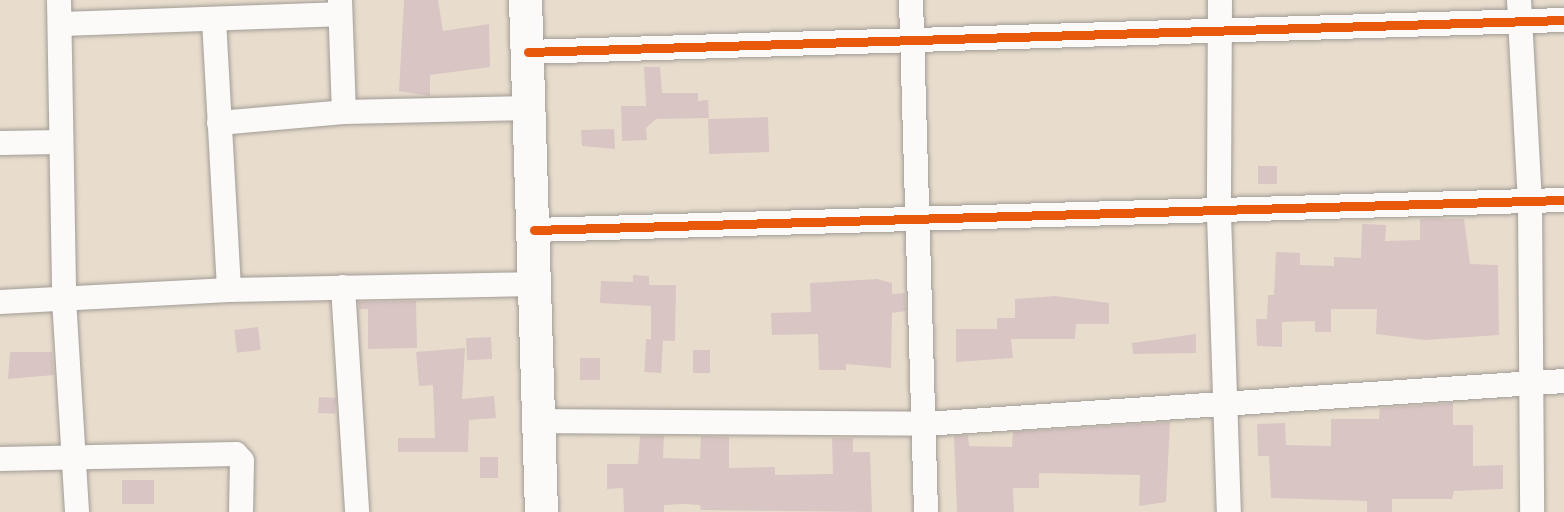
<!DOCTYPE html>
<style>
body{margin:0}
#map{position:relative;width:1564px;height:512px;overflow:hidden;background:#e8ddcd;font-family:"Architects Daughter",sans-serif}
div>[style]{position:absolute}
.building>*{inset:0;background:#d9c5c3;transform-origin:0 0}
.roads{filter:drop-shadow(0 0 2px #a29c96) drop-shadow(0 0 2px #a29c96)}
.street>*{height:24px;margin:-12px;padding:0 12px;transform-origin:12px;border-radius:12px;background:#fcfaf8}
.secondary>*{height:33px;margin:-16.5px;padding:0 16.5px;transform-origin:16.5px;border-radius:16.5px;background:#fcfaf8}
.cycleway>*{height:9px;margin:-4.5px;padding:0 4.5px;transform-origin:4.5px;border-radius:4.5px;background:#e8590c}
span{translate:-50% -50%;white-space:nowrap;text-align:center;line-height:1.15;-webkit-text-stroke:6px #fcf5e5;paint-order:stroke}
</style>
<div id="map">
<div class="building">
<div style="clip-path:polygon(404px 0,438px 0,443px 31px,489px 24px,490px 67px,430px 75px,430px 96px,399px 91px)"></div>
<div style="clip-path:polygon(644px 67px,660px 67px,662px 93px,698px 93px,698px 101px,708px 100px,709px 118px,656px 119px,646px 128px,647px 140px,622px 141px,621px 106px,646px 106px)"></div>
<div style="left:768px;top:117px;width:35px;height:60px;rotate:88deg"></div>
<div style="clip-path:polygon(614px 129px,615px 149px,582px 146px,581px 130px)"></div>
<div style="left:1258px;top:166px;width:19px;height:18px"></div>
<div style="clip-path:polygon(1420px 219px,1464px 219px,1470px 264px,1498px 265px,1499px 335px,1425px 340px,1376px 334px,1377px 309px,1331px 309px,1331px 332px,1315px 332px,1315px 321px,1282px 322px,1282px 347px,1257px 346px,1256px 319px,1267px 319px,1268px 295px,1274px 295px,1276px 252px,1300px 253px,1300px 265px,1334px 266px,1334px 257px,1361px 258px,1362px 224px,1386px 225px,1385px 241px,1420px 240px)"></div>
<div style="clip-path:polygon(633px 275px,649px 276px,649px 285px,676px 285px,675px 341px,651px 340px,651px 306px,600px 303px,601px 281px,633px 282px)"></div>
<div style="clip-path:polygon(877px 279px,892px 283px,892px 294px,905px 293px,906px 311px,892px 313px,891px 368px,846px 364px,846px 370px,819px 370px,818px 334px,772px 335px,771px 313px,811px 312px,810px 283px)"></div>
<div style="clip-path:polygon(1055px 296px,1109px 303px,1109px 324px,1076px 324px,1075px 339px,1011px 339px,1013px 358px,956px 362px,956px 329px,997px 329px,997px 318px,1015px 318px,1015px 299px)"></div>
<div style="clip-path:polygon(416px 301px,417px 348px,368px 349px,368px 309px,359px 309px,359px 302px)"></div>
<div style="left:258px;top:327px;width:23px;height:24px;rotate:83deg"></div>
<div style="clip-path:polygon(1196px 334px,1196px 353px,1133px 354px,1132px 343px)"></div>
<div style="left:491px;top:337px;width:22px;height:25px;rotate:87deg"></div>
<div style="left:663px;top:340px;width:33px;height:17px;rotate:93deg"></div>
<div style="clip-path:polygon(465px 348px,462px 399px,494px 396px,496px 418px,469px 420px,468px 452px,398px 452px,398px 438px,435px 438px,433px 385px,419px 386px,416px 352px)"></div>
<div style="left:693px;top:350px;width:17px;height:23px"></div>
<div style="clip-path:polygon(10px 352px,52px 352px,54px 375px,8px 379px)"></div>
<div style="left:580px;top:358px;width:20px;height:22px"></div>
<div style="left:319px;top:397px;width:17px;height:16px;rotate:3deg"></div>
<div style="clip-path:polygon(1453px 403px,1453px 425px,1473px 425px,1473px 466px,1503px 465px,1503px 489px,1454px 491px,1452px 499px,1392px 499px,1392px 512px,1367px 512px,1367px 501px,1271px 498px,1269px 456px,1258px 456px,1257px 424px,1285px 423px,1286px 445px,1331px 446px,1331px 419px,1379px 419px,1380px 408px)"></div>
<div style="clip-path:polygon(1170px 422px,1166px 502px,1139px 506px,1140px 475px,1039px 473px,1039px 488px,1013px 488px,1014px 512px,957px 512px,954px 436px,968px 435px,969px 446px,1012px 447px,1013px 432px)"></div>
<div style="clip-path:polygon(640px 436px,664px 436px,663px 458px,700px 459px,701px 436px,729px 437px,729px 468px,775px 467px,775px 475px,833px 474px,832px 438px,853px 438px,853px 452px,870px 452px,872px 512px,701px 510px,700px 505px,684px 504px,664px 505px,664px 512px,624px 512px,623px 488px,607px 489px,607px 464px,638px 464px)"></div>
<div style="left:498px;top:457px;width:21px;height:18px;rotate:90deg"></div>
<div style="left:154px;top:480px;width:24px;height:32px;rotate:90deg"></div>
</div>
<div class="roads">
<div class="street">
<div style="left:59px;top:0;width:299px;rotate:89deg"></div>
<div style="left:64px;top:299px;width:213px;rotate:86.5deg"></div>
<div style="left:340px;top:0;width:112px;rotate:88deg"></div>
<div style="left:911px;top:0;width:512px;rotate:88.32deg"></div>
<div style="left:1220px;top:0;width:215px;rotate:90.3deg"></div>
<div style="left:1219px;top:215px;width:297px;rotate:88.1deg"></div>
<div style="left:1519px;top:0;width:202px;rotate:86.9deg"></div>
<div style="left:1530px;top:202px;width:310px;rotate:89.6deg"></div>
<div style="left:214px;top:20px;width:270px;rotate:86.8deg"></div>
<div style="left:60px;top:24px;width:280px;rotate:-2deg"></div>
<div style="left:528px;top:52px;width:1036px;rotate:-1.77deg"></div>
<div style="left:219px;top:123px;width:125px;rotate:-5deg"></div>
<div style="left:344px;top:112px;width:186px;rotate:-1.2deg"></div>
<div style="left:0;top:143px;width:61px;rotate:-0.9deg"></div>
<div style="left:534px;top:230px;width:1030px;rotate:-1.67deg"></div>
<div style="left:343px;top:287px;width:225px;rotate:86.4deg"></div>
<div style="left:0;top:302px;width:229px;rotate:-3deg"></div>
<div style="left:229px;top:290px;width:306px;rotate:-1.1deg"></div>
<div style="left:539px;top:421px;width:386px;rotate:0.4deg"></div>
<div style="left:925px;top:424px;width:640px;rotate:-3.85deg"></div>
<div style="left:0;top:459px;width:236px;rotate:-1.2deg"></div>
<div style="left:236px;top:454px;width:9px;rotate:49deg"></div>
<div style="left:242px;top:461px;width:51px;rotate:91.1deg"></div>
</div>
<div class="secondary">
<div style="left:525px;top:0;width:512px;rotate:88.21deg"></div>
</div>
</div>
<div class="cycleway">
<div style="left:528px;top:52px;width:1036px;rotate:-1.77deg"></div>
<div style="left:534px;top:230px;width:1030px;rotate:-1.67deg"></div>
</div>
</div>
